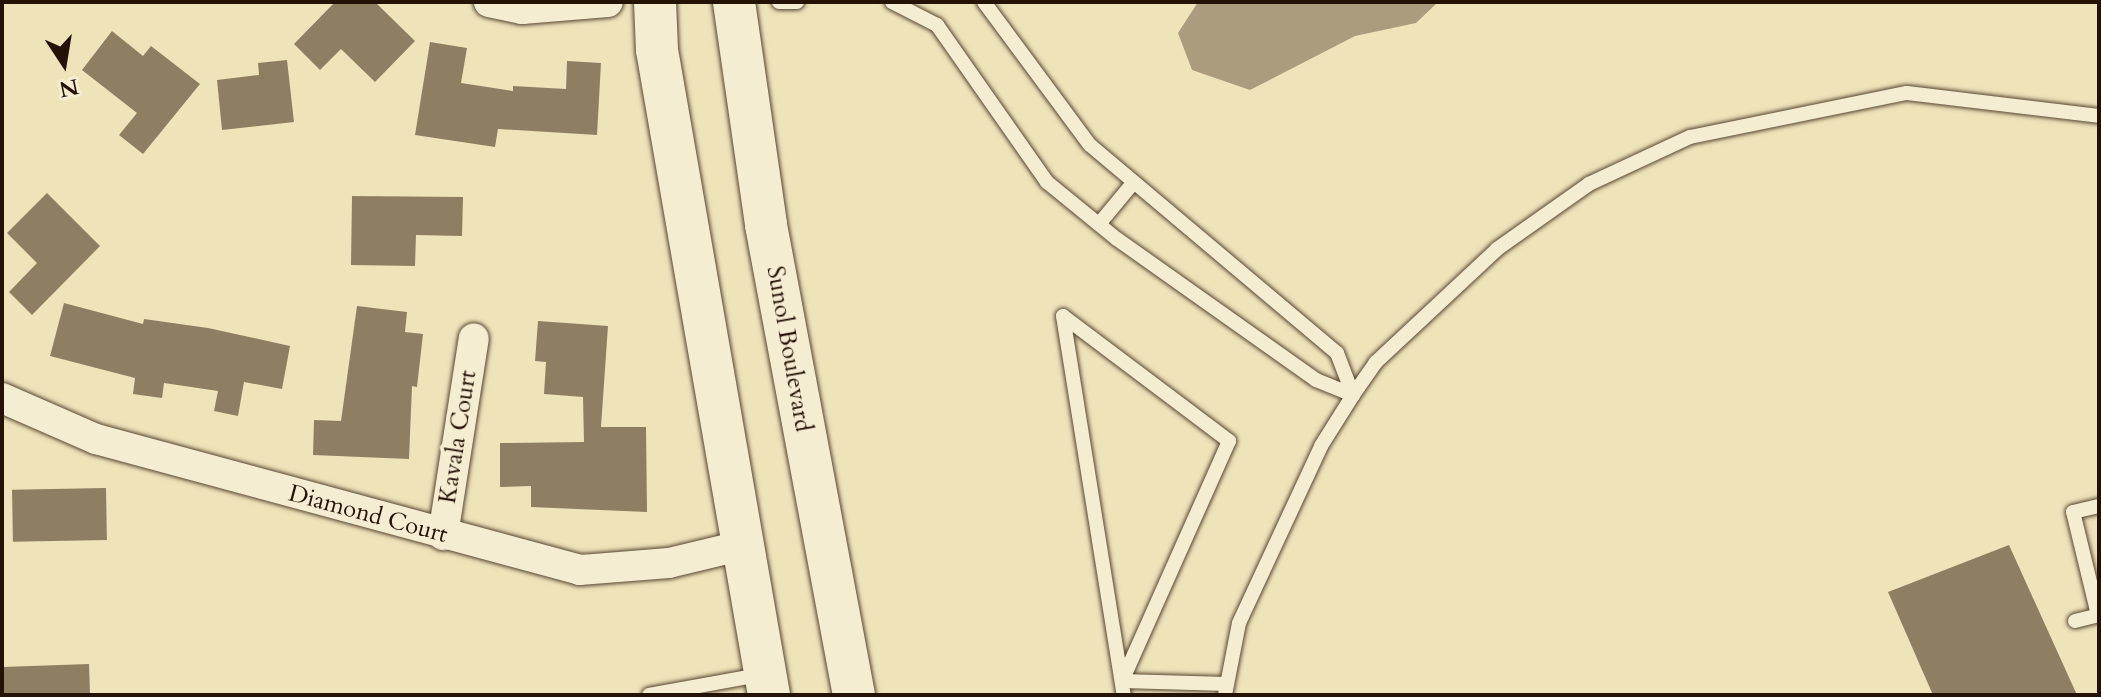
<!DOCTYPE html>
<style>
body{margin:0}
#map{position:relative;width:2101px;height:697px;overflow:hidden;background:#efe3ba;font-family:Cardo,serif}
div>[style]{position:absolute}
.water>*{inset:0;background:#aa9c7c}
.building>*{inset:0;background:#8e7f63;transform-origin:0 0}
.roads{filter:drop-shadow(0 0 2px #574632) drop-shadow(0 0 2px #574632)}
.service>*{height:14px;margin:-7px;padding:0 7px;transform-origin:7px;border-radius:7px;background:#f5edd2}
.minor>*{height:30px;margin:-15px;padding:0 15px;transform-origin:15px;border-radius:15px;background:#f5edd2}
.secondary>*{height:42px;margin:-21px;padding:0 21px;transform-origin:21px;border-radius:21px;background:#f5edd2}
span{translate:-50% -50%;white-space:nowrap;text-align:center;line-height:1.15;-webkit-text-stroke:8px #f5edd2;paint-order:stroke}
.street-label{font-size:24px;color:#241205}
.frame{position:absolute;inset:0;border:4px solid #241205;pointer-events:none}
.north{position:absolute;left:24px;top:24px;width:80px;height:80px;-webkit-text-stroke:6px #f5edd2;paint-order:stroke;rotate:168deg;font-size:22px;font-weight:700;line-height:32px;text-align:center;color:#241205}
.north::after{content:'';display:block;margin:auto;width:28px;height:36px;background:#241205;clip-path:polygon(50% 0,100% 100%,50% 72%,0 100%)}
</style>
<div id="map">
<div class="water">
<div style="clip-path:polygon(1198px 2px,1438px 2px,1416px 23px,1355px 36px,1250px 90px,1192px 70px,1178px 33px)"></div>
</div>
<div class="building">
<div style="clip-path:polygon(335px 2px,375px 2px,415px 41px,375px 82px,341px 49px,320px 70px,294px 44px)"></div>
<div style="clip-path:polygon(112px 31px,143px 56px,151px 46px,200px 84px,143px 154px,119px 135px,137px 113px,82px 70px)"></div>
<div style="clip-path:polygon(430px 42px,467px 48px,461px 83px,513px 91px,513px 86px,566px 89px,567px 61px,601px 63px,597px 135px,498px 129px,495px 147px,415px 135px)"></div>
<div style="clip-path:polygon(287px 60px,294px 122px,222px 130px,217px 80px,259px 75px,258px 63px)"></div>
<div style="clip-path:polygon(47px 193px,100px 246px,32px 315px,9px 292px,37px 263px,7px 233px)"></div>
<div style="clip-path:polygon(352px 196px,463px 197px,462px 236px,416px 235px,415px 266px,351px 265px)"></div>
<div style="clip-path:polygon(64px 303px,143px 324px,144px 319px,208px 328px,290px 346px,282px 389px,244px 382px,238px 416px,214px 411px,218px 391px,164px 383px,162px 398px,133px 394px,135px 378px,50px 356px)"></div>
<div style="clip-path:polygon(357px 306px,407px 312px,405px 332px,423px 334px,417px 387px,412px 386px,409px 459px,313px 455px,314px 420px,341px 421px)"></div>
<div style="clip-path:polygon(538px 321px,608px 326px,601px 427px,646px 427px,647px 512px,531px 507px,531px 486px,500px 487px,500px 443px,584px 442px,583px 397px,544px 394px,546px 362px,535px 361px)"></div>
<div style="left:106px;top:488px;width:52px;height:94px;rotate:89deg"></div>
<div style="clip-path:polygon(2009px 545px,2077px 695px,1933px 695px,1888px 592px)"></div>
<div style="left:89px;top:664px;width:31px;height:87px;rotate:88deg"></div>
</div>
<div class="roads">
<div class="service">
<div style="left:779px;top:2px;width:18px"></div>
<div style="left:892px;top:2px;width:51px;rotate:27.1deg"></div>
<div style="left:937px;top:25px;width:192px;rotate:55deg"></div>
<div style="left:1047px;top:182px;width:90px;rotate:39.2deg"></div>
<div style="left:1117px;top:239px;width:244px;rotate:35.3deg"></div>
<div style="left:1316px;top:380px;width:40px;rotate:22deg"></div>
<div style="left:984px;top:2px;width:178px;rotate:53.5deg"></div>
<div style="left:1090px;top:145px;width:323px;rotate:40.1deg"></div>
<div style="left:1337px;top:353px;width:45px;rotate:69.1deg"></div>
<div style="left:1099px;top:224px;width:53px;rotate:-50.3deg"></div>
<div style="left:1063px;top:316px;width:208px;rotate:37deg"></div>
<div style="left:1229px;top:441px;width:263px;rotate:114deg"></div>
<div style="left:1122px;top:681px;width:105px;rotate:1.6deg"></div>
<div style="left:1063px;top:316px;width:384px;rotate:80.9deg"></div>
<div style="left:2098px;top:615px;width:106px;rotate:-103.6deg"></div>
<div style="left:2073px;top:512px;width:27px;rotate:-13deg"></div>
<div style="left:2075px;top:621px;width:25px;rotate:-14deg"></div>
<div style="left:649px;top:695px;width:117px;rotate:-10.3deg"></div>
<div style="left:1225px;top:695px;width:73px;rotate:-79deg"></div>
<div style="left:1239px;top:623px;width:195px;rotate:-65.1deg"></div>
<div style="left:1321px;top:446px;width:60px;rotate:-57.9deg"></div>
<div style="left:1353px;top:395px;width:40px;rotate:-55.1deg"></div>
<div style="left:1376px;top:362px;width:166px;rotate:-43deg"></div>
<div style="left:1497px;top:249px;width:113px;rotate:-35.2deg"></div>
<div style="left:1589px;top:184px;width:111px;rotate:-25deg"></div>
<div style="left:1690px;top:137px;width:221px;rotate:-11.5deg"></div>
<div style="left:1907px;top:93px;width:193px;rotate:6.8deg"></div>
</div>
<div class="minor">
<div style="left:489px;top:2px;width:34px;rotate:12deg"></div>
<div style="left:522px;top:9px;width:86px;rotate:-4.7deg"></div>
<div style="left:2px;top:398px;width:103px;rotate:23.6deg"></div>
<div style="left:96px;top:439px;width:501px;rotate:15.14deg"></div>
<div style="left:580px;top:570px;width:89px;rotate:-4.5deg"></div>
<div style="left:669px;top:563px;width:77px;rotate:-13.5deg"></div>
<div style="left:443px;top:535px;width:199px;rotate:-81.1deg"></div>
</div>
<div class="secondary">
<div style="left:655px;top:2px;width:48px;rotate:87.6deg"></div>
<div style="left:657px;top:50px;width:655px;rotate:80.15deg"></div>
<div style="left:734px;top:2px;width:225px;rotate:81.8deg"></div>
<div style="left:766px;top:225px;width:478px;rotate:79.4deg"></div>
</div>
</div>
<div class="street-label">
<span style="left:789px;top:349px;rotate:80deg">Sunol Boulevard</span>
<span style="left:458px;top:437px;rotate:-81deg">Kavala Court</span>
<span style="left:368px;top:514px;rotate:15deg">Diamond Court</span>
</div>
<div class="frame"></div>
<div class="north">N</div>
</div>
